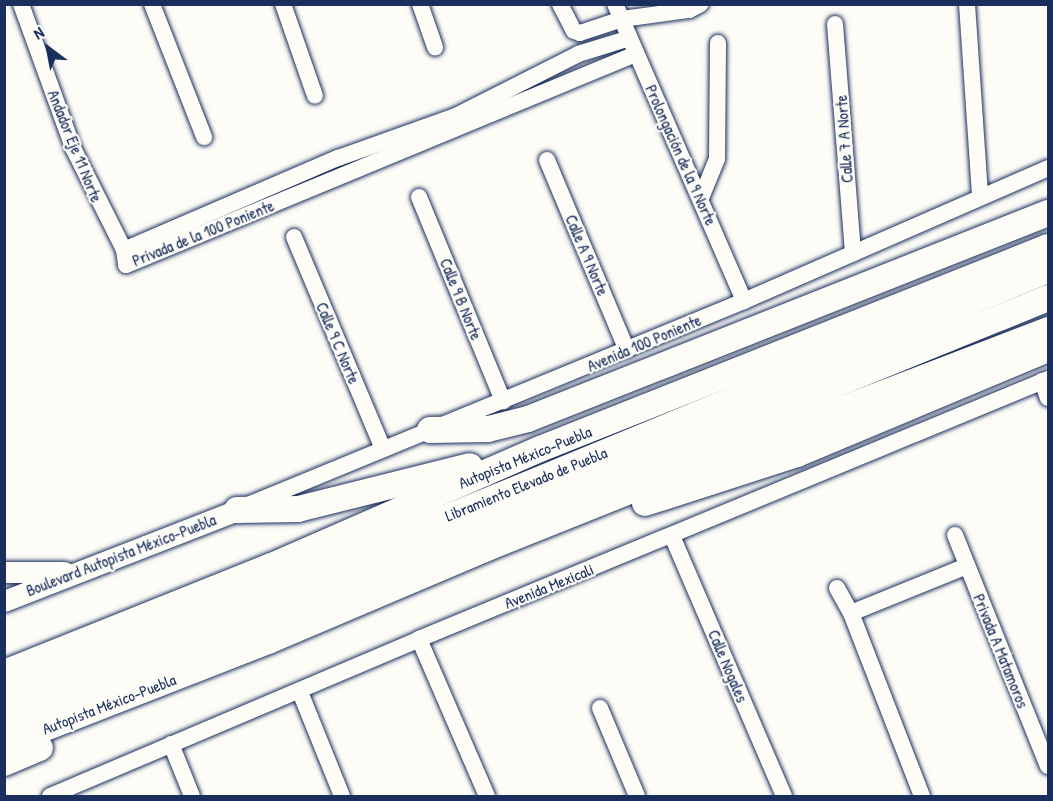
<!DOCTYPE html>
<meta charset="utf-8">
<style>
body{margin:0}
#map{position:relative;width:1053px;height:801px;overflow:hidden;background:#fdfcf7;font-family:"Patrick Hand",sans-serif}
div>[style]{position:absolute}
.roads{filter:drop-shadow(0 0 2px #1b2f5e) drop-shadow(0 0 2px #1b2f5e)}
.minor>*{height:16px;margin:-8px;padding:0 8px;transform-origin:8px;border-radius:8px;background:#fdfcf7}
.major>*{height:21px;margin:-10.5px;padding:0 10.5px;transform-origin:10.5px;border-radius:10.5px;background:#fdfcf7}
.highway>*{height:26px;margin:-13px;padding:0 13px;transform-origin:13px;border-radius:13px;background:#fdfcf7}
span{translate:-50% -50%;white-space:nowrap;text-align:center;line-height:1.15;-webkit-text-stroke:4.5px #fdfcf7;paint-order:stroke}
.street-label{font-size:16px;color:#1b2f5e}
.frame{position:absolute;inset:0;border:6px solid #1b2f5e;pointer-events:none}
.north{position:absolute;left:18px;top:18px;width:60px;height:60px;-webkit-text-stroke:4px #fdfcf7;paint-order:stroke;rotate:328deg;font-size:16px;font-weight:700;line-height:24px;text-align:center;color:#1b2f5e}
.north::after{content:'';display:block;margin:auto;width:21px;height:27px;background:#1b2f5e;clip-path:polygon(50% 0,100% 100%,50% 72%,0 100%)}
</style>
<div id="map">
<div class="roads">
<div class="minor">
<div style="left:21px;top:4px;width:153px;rotate:70.1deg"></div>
<div style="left:73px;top:148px;width:114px;rotate:63.4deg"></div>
<div style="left:124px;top:250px;width:15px;rotate:82deg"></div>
<div style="left:126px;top:265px;width:552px;rotate:-22.48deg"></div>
<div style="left:152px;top:4px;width:143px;rotate:68.6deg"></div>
<div style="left:283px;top:4px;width:97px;rotate:70.8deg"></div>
<div style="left:420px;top:4px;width:46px;rotate:70.8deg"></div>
<div style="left:560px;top:4px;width:30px;rotate:63deg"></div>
<div style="left:574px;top:31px;width:6px;rotate:18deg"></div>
<div style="left:580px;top:33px;width:44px;rotate:-18.4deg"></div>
<div style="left:622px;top:19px;width:68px;rotate:-7.7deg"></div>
<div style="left:689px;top:10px;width:13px;rotate:-27deg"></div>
<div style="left:615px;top:4px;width:324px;rotate:66.5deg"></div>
<div style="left:967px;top:4px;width:193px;rotate:86.1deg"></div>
<div style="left:835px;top:24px;width:230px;rotate:85.5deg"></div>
<div style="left:547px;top:160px;width:206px;rotate:67.2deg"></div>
<div style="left:419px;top:197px;width:221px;rotate:67.6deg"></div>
<div style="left:701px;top:198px;width:42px;rotate:-67.7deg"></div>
<div style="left:717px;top:159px;width:116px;rotate:-89.5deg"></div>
<div style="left:294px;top:237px;width:230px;rotate:67.2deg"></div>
<div style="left:124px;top:250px;width:233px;rotate:-23.3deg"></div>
<div style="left:338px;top:158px;width:125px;rotate:-19.6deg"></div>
<div style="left:456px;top:116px;width:137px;rotate:-26.9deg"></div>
<div style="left:578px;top:54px;width:54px;rotate:-17.1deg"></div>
<div style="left:1042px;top:381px;width:18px;rotate:71deg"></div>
<div style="left:248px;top:505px;width:536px;rotate:-22.36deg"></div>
<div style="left:744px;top:301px;width:332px;rotate:-23.6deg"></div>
<div style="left:955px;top:535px;width:249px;rotate:68.1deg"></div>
<div style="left:672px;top:536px;width:283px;rotate:66.7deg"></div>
<div style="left:837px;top:588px;width:29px;rotate:61deg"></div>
<div style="left:851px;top:613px;width:196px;rotate:68.8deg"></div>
<div style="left:851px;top:613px;width:125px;rotate:-22.1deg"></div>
<div style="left:419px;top:639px;width:171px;rotate:66.6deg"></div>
<div style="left:300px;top:692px;width:112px;rotate:68deg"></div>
<div style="left:600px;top:708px;width:95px;rotate:67.2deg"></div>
<div style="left:171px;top:744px;width:56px;rotate:68deg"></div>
<div style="left:50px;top:796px;width:401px;rotate:-23deg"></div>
<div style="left:419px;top:639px;width:681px;rotate:-22.46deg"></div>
</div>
<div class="major">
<div style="left:4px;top:572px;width:60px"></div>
<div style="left:4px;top:601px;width:250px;rotate:-21.3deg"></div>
</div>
<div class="highway">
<div style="left:430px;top:430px;width:58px;rotate:-1deg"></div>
<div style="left:488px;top:429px;width:41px;rotate:-14deg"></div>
<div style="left:528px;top:419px;width:559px;rotate:-21.61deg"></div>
<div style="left:645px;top:503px;width:160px;rotate:-17.9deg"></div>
<div style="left:797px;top:454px;width:272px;rotate:-22.7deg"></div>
<div style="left:237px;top:510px;width:61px;rotate:-0.9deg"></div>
<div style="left:298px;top:509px;width:177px;rotate:-14deg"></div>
<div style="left:4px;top:673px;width:289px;rotate:-21.8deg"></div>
<div style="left:272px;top:566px;width:292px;rotate:-23.6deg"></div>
<div style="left:540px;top:449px;width:547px;rotate:-21.68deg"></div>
<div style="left:4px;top:700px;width:1129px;rotate:-22.39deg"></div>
<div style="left:4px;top:722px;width:1127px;rotate:-22.1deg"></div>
<div style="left:4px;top:744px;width:283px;rotate:-21.3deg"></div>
<div style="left:268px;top:641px;width:238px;rotate:-23deg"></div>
<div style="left:487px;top:548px;width:167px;rotate:-21.8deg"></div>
<div style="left:642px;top:486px;width:435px;rotate:-21deg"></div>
<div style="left:4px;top:763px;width:39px;rotate:-23deg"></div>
</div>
</div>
<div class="street-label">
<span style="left:844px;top:139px;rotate:-94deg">Calle 7 A Norte</span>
<span style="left:75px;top:146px;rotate:68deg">Andador Eje 11 Norte</span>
<span style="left:681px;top:155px;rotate:66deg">Prolongación de la 9 Norte</span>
<span style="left:203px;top:233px;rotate:-22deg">Privada de la 100 Poniente</span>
<span style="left:587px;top:255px;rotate:67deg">Calle A 9 Norte</span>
<span style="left:461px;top:299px;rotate:68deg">Calle 9 B Norte</span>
<span style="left:338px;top:343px;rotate:67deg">Calle 9 C Norte</span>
<span style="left:644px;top:343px;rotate:-23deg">Avenida 100 Poniente</span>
<span style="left:525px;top:457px;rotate:-22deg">Autopista México-Puebla</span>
<span style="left:526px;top:484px;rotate:-22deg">Libramiento Elevado de Puebla</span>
<span style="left:121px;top:555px;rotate:-21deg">Boulevard Autopista México-Puebla</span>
<span style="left:549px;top:586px;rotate:-22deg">Avenida Mexicali</span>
<span style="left:1001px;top:651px;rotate:68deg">Privada A Matamoros</span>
<span style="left:728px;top:666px;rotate:67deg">Calle Nogales</span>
<span style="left:109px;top:704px;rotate:-21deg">Autopista México-Puebla</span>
</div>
<div class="frame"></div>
<div class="north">N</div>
</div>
